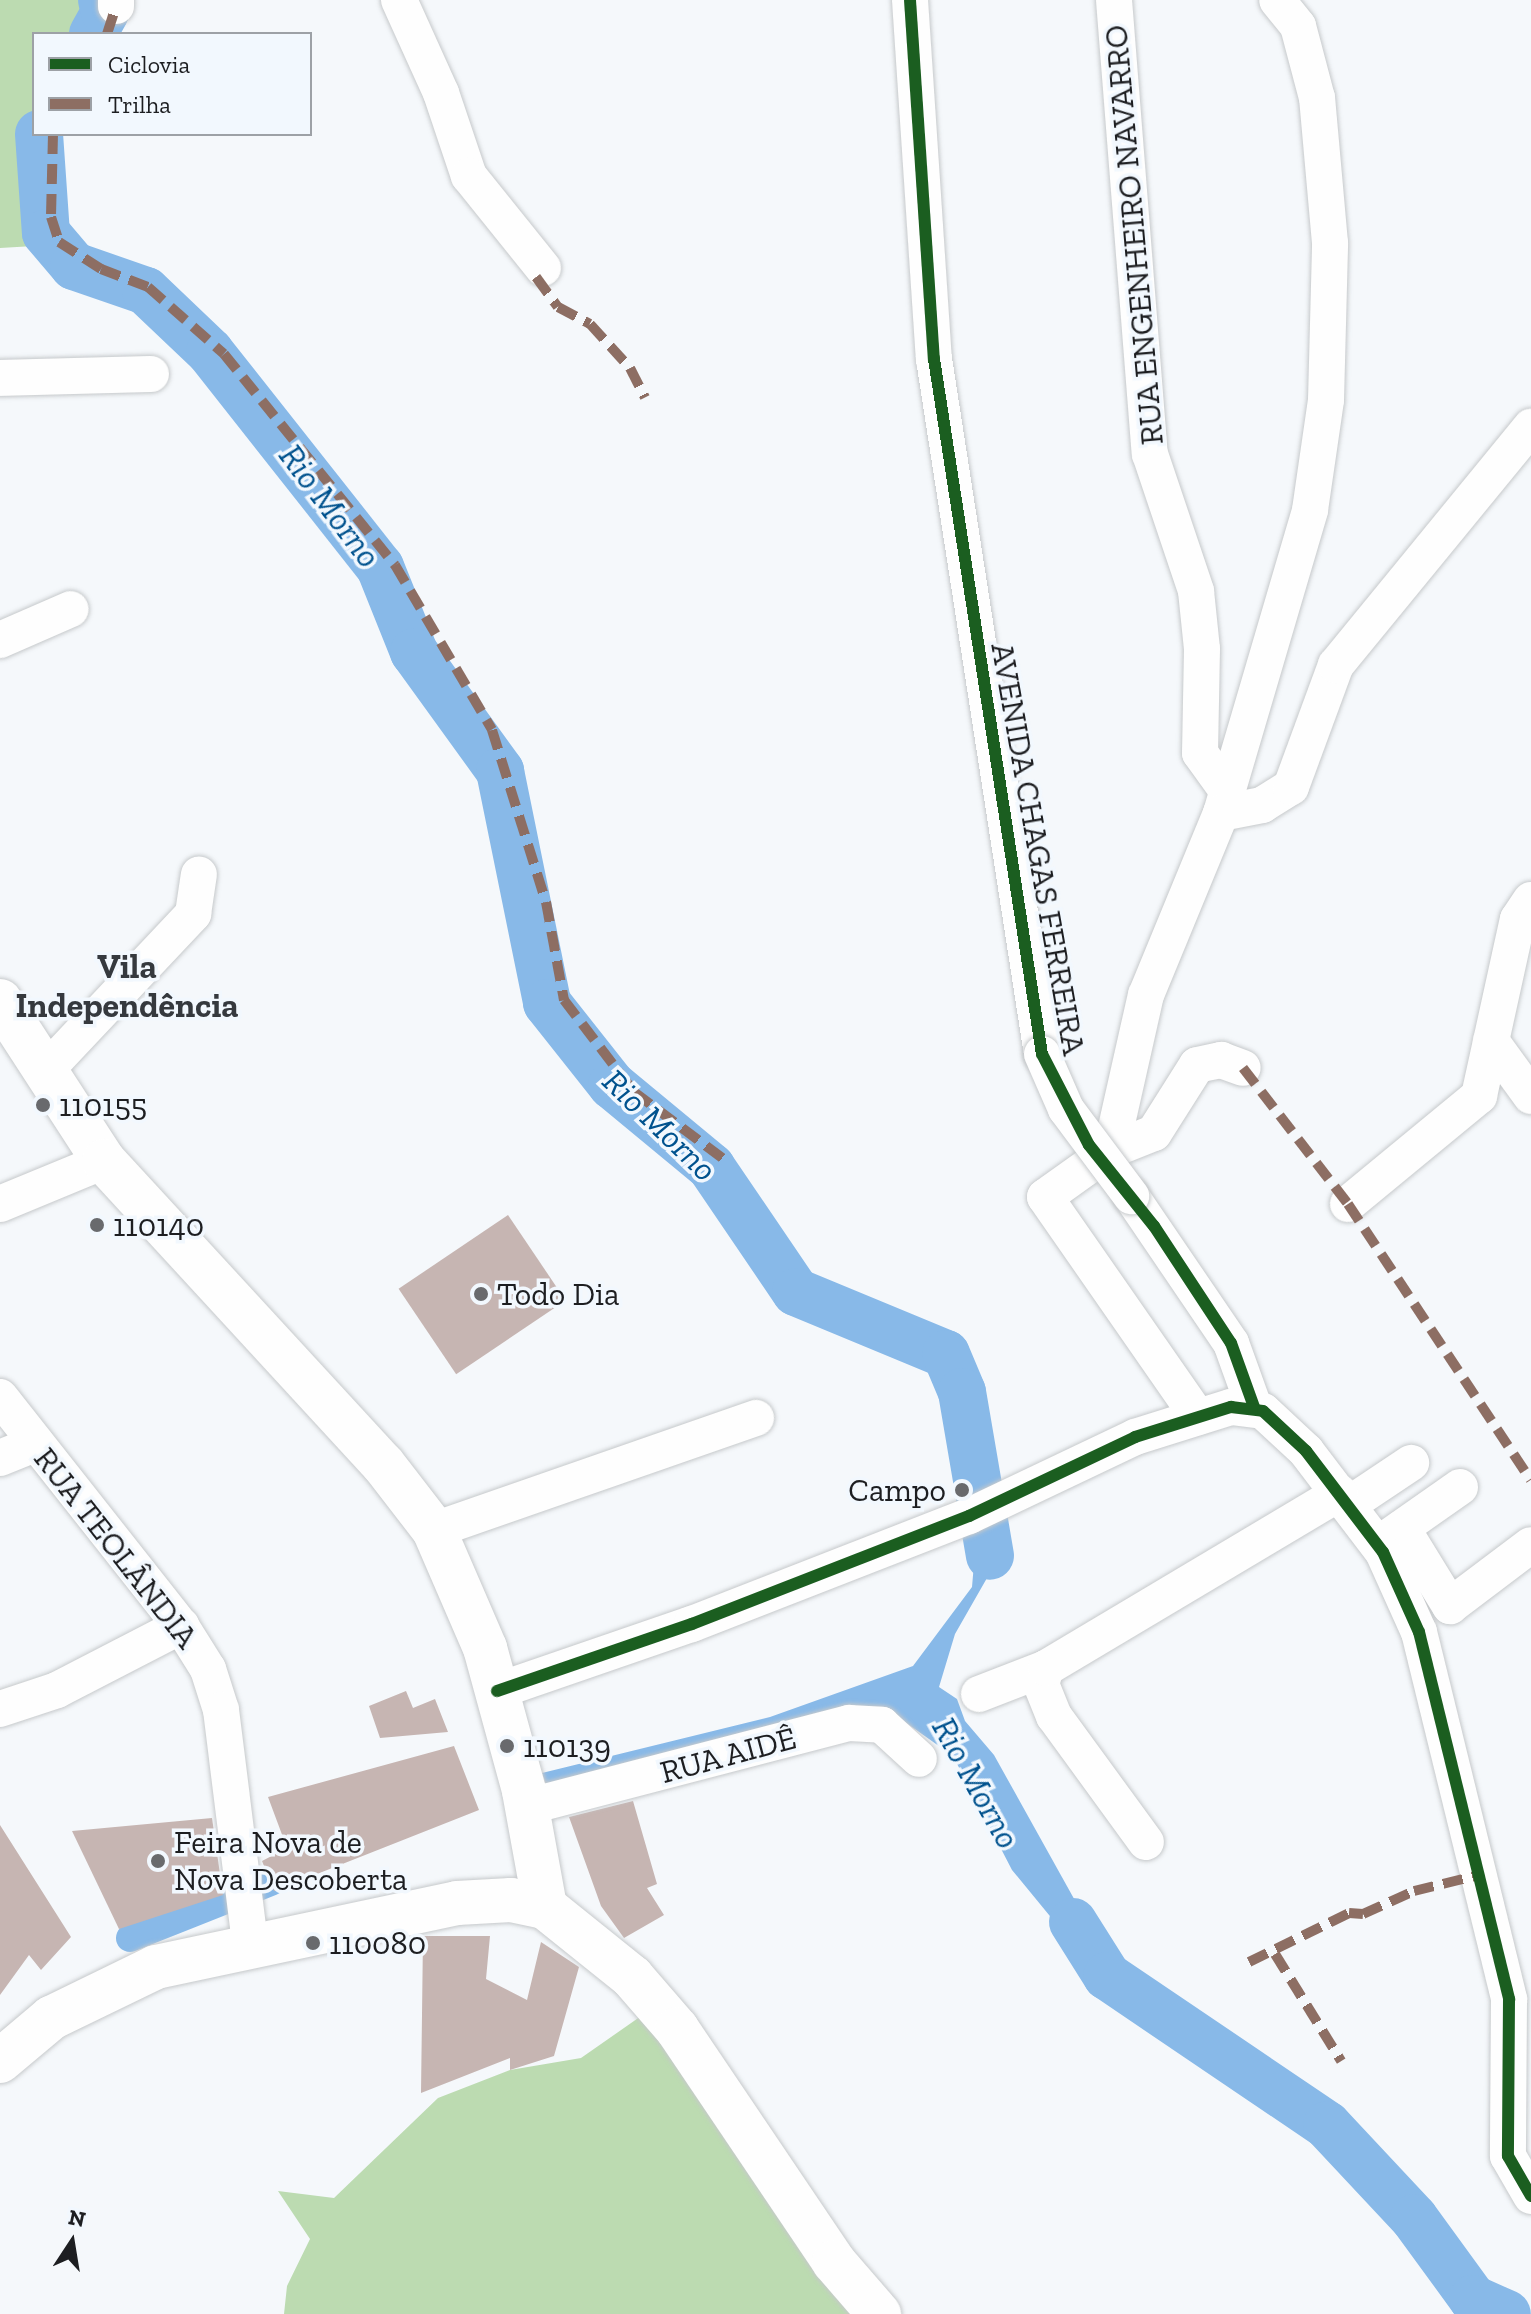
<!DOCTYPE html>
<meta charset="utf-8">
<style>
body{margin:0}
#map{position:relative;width:1531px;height:2314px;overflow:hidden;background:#f5f8fb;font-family:"Zilla Slab",serif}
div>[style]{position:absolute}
.forest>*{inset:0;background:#bcdbb1}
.water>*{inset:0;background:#88b9e8}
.canal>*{height:28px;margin:-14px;padding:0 14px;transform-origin:14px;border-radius:14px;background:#88b9e8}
.river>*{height:48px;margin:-24px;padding:0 24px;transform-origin:24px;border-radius:24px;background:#88b9e8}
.building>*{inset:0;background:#c6b5b2;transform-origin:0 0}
.roads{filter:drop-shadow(0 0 2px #c6c9cb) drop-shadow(0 0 2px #c6c9cb)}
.minor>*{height:36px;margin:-18px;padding:0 18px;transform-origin:18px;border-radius:18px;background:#fefefe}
.major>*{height:44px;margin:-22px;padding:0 22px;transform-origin:22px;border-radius:22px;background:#fefefe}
.bridges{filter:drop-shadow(0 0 2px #c6c9cb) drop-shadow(0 0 2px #c6c9cb)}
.minor-bridge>*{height:36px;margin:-18px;padding:0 18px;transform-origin:18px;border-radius:18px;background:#fefefe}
.quiet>*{height:10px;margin-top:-5px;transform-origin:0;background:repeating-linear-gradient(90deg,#8d6e63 0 20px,transparent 0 30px)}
.cycleway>*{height:12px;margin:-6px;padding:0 6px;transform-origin:6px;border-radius:6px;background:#1b5e20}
.dots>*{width:22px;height:22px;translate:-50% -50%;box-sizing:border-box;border:4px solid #f2f8fe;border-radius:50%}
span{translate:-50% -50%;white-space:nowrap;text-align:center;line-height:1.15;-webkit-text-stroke:7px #f2f8fe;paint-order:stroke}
.street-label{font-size:32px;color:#1d1e21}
.poi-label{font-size:32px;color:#1d1e21}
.left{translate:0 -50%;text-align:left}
.right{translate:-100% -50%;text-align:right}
.water-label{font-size:34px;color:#00528e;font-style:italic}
.neighbourhood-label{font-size:34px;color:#35393e;font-weight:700}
.legend{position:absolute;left:32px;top:32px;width:280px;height:104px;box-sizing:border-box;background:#f2f8fe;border:2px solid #9da1a6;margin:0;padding:10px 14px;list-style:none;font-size:24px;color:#1d1e21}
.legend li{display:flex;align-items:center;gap:16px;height:40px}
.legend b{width:40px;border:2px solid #9da1a6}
.north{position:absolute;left:32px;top:2202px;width:80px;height:80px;-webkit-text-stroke:6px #f2f8fe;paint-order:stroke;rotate:12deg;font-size:22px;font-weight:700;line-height:32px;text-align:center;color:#1d1e21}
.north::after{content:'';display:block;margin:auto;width:28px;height:36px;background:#1d1e21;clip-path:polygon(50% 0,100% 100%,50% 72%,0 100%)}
</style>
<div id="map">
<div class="forest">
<div style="clip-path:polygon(0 0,91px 0,94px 14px,83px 34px,34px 34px,34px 246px,0 248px)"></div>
<div style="clip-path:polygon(644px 2014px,861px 2314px,284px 2314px,287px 2286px,310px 2239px,278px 2191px,334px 2198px,438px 2098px,510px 2070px,581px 2058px)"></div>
</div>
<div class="water">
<div style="clip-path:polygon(1004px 1520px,1003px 1550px,955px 1634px,939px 1687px,957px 1699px,965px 1721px,994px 1755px,1112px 1967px,1104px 1982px,1012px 1870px,953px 1756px,895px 1715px,548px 1790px,542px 1773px,770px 1717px,913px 1666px,972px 1587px,977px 1528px)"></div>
</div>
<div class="canal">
<div style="left:130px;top:1938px;width:152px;rotate:-21.7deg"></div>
</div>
<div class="river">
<div style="left:93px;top:34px;width:25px;rotate:-61deg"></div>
<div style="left:105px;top:12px;width:12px;rotate:-104deg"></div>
<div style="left:39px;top:134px;width:99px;rotate:86deg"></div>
<div style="left:46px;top:233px;width:43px;rotate:49.7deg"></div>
<div style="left:74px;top:266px;width:76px;rotate:19.1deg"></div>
<div style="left:146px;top:291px;width:88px;rotate:43.6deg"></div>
<div style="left:210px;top:352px;width:274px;rotate:51.7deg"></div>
<div style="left:380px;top:567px;width:92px;rotate:68.2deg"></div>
<div style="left:414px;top:652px;width:147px;rotate:54.1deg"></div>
<div style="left:500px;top:771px;width:237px;rotate:78.5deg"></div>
<div style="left:547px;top:1003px;width:105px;rotate:51.6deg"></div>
<div style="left:612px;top:1085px;width:129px;rotate:39.6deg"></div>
<div style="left:711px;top:1167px;width:151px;rotate:55.8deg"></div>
<div style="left:796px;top:1292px;width:162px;rotate:22.5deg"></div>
<div style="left:946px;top:1354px;width:41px;rotate:67.2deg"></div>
<div style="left:962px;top:1392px;width:166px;rotate:80.3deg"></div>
<div style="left:1073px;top:1922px;width:64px;rotate:57.8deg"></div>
<div style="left:1107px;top:1976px;width:266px;rotate:34.1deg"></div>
<div style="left:1327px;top:2125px;width:127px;rotate:46.9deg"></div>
<div style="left:1414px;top:2218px;width:100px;rotate:53.9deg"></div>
<div style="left:1473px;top:2299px;width:37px;rotate:24deg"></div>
</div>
<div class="building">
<div style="left:508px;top:1215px;width:103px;height:132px;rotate:56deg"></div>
<div style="clip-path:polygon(406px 1691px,413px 1708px,435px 1699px,448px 1732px,380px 1738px,369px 1706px)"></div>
<div style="clip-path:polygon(454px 1746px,479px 1810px,274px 1891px,262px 1861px,287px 1848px,268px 1797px)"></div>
<div style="clip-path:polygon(633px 1801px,657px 1884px,647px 1888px,664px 1915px,624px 1938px,601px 1906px,569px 1817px)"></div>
<div style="clip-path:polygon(212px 1818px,223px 1895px,119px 1929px,72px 1831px)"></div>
<div style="clip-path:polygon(0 1825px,71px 1937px,41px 1970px,29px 1955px,0 1995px)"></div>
<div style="clip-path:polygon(423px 1936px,490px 1936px,486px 1979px,527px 2000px,541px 1942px,579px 1967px,554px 2056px,510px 2070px,510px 2058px,421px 2093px)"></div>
</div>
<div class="roads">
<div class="minor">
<div style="left:116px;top:0;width:6px;rotate:90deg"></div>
<div style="left:399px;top:0;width:102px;rotate:65.7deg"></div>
<div style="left:441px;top:93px;width:88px;rotate:71.4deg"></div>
<div style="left:469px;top:176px;width:118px;rotate:51.2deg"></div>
<div style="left:910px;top:0;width:360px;rotate:86.2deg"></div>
<div style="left:934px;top:359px;width:703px;rotate:81.17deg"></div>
<div style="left:1114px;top:0;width:455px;rotate:85.5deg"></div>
<div style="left:1150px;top:454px;width:145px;rotate:71.4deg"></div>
<div style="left:1196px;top:591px;width:58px;rotate:84.1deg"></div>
<div style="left:1202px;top:649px;width:104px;rotate:91.1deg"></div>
<div style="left:1200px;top:753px;width:44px;rotate:54.2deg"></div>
<div style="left:0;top:378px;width:151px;rotate:-1.5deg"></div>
<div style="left:0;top:640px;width:77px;rotate:-23.6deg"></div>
<div style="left:1221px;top:813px;width:316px;rotate:-73.6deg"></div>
<div style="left:1310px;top:510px;width:111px;rotate:-81.7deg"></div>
<div style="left:1326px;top:400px;width:157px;rotate:-88.5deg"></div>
<div style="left:1330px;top:243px;width:146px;rotate:-95.1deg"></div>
<div style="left:1317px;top:98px;width:74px;rotate:-104.8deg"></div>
<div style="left:1298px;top:26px;width:33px;rotate:-129deg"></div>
<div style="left:1491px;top:1041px;width:68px;rotate:54deg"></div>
<div style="left:48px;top:1068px;width:212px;rotate:-46.7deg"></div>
<div style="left:193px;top:914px;width:40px;rotate:-81.5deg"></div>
<div style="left:1111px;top:1150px;width:159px;rotate:-77.3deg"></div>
<div style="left:1146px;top:995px;width:197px;rotate:-67.6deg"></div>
<div style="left:1221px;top:813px;width:42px;rotate:-11deg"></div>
<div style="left:1262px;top:805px;width:34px;rotate:-32deg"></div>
<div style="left:1291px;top:787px;width:130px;rotate:-69.8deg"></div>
<div style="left:1336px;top:665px;width:308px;rotate:-50.7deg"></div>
<div style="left:1131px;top:1196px;width:178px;rotate:55.8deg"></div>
<div style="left:1231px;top:1343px;width:68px;rotate:70.2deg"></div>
<div style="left:0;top:1204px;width:113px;rotate:-22.5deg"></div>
<div style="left:1348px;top:1204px;width:170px;rotate:-39.5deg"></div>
<div style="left:1479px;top:1096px;width:181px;rotate:-77.6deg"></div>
<div style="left:1518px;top:919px;width:23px;rotate:-56deg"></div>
<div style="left:0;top:1397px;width:292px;rotate:51.7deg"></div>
<div style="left:181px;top:1626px;width:51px;rotate:57.9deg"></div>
<div style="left:208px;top:1669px;width:43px;rotate:72.4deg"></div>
<div style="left:221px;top:1710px;width:236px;rotate:82.9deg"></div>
<div style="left:1198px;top:1417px;width:268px;rotate:-124.8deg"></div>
<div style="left:1045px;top:1197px;width:81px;rotate:-35.5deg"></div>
<div style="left:1111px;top:1150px;width:46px;rotate:-21.6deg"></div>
<div style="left:1154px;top:1133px;width:80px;rotate:-57.7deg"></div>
<div style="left:1197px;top:1065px;width:25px;rotate:-12deg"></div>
<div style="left:1221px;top:1060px;width:23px;rotate:20deg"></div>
<div style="left:0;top:1458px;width:38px;rotate:-22deg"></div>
<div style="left:1348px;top:1505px;width:76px;rotate:-33.7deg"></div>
<div style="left:1402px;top:1528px;width:92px;rotate:58.4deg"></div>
<div style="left:1450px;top:1606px;width:101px;rotate:-37deg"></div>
<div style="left:434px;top:1530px;width:341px;rotate:-19.2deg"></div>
<div style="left:1383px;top:1541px;width:94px;rotate:-35deg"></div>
<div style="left:1046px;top:1668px;width:17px;rotate:107deg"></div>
<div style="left:1041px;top:1684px;width:35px;rotate:68deg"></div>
<div style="left:1054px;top:1716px;width:156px;rotate:53.9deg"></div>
<div style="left:497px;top:1691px;width:206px;rotate:-19deg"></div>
<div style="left:692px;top:1624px;width:297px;rotate:-21.3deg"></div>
<div style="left:969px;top:1516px;width:184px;rotate:-25.4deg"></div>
<div style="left:1135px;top:1437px;width:101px;rotate:-17.4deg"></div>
<div style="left:1231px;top:1407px;width:32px;rotate:7deg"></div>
<div style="left:1263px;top:1411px;width:59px;rotate:42.9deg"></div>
<div style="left:1306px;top:1451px;width:127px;rotate:52.7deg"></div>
<div style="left:1383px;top:1552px;width:88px;rotate:65.8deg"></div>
<div style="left:1419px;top:1632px;width:378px;rotate:76.2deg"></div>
<div style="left:1509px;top:1999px;width:157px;rotate:90.4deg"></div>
<div style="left:1508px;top:2156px;width:46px;rotate:60.1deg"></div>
<div style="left:979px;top:1694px;width:72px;rotate:-21.2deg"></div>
<div style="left:1046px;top:1668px;width:342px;rotate:-30.8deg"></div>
<div style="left:0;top:1709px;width:60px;rotate:-18.4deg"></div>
<div style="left:57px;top:1690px;width:140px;rotate:-27.3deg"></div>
<div style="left:526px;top:1807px;width:334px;rotate:-14.6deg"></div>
<div style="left:849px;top:1723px;width:33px;rotate:3deg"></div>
<div style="left:882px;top:1725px;width:50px;rotate:42.6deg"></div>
</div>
<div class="major">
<div style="left:0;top:1001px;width:191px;rotate:57deg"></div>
<div style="left:104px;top:1161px;width:412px;rotate:47.4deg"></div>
<div style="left:383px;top:1464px;width:83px;rotate:52.3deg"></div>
<div style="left:434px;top:1530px;width:129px;rotate:66.6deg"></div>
<div style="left:485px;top:1648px;width:148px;rotate:74.7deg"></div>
<div style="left:524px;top:1791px;width:118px;rotate:79.7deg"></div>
<div style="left:545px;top:1907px;width:112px;rotate:38.8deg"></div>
<div style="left:632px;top:1977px;width:69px;rotate:49.1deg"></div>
<div style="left:677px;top:2029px;width:281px;rotate:56deg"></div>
<div style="left:834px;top:2262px;width:69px;rotate:49.1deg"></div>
<div style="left:0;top:2061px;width:67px;rotate:-40.1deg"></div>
<div style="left:51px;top:2018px;width:117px;rotate:-25.9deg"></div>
<div style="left:156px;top:1967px;width:308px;rotate:-12deg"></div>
<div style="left:457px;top:1903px;width:54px;rotate:-3.2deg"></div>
<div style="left:511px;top:1900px;width:35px;rotate:12deg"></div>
</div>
</div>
<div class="bridges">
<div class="minor-bridge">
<div style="left:1042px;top:1054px;width:60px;rotate:66.4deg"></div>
<div style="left:1066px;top:1109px;width:109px;rotate:53.2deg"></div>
</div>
</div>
<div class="quiet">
<div style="left:107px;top:34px;width:29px;rotate:-72deg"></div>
<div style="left:53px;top:134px;width:83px;rotate:91.4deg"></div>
<div style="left:51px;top:217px;width:26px;rotate:72deg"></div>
<div style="left:59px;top:242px;width:50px;rotate:32.7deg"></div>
<div style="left:101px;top:269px;width:50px;rotate:21deg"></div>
<div style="left:148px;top:287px;width:101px;rotate:41.4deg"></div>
<div style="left:224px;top:354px;width:272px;rotate:51deg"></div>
<div style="left:395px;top:565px;width:191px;rotate:59.5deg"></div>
<div style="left:492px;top:730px;width:180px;rotate:72.6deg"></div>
<div style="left:546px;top:902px;width:100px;rotate:79.6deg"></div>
<div style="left:564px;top:1000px;width:116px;rotate:52.7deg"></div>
<div style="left:634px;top:1092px;width:119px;rotate:36.8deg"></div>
<div style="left:536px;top:277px;width:37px;rotate:54deg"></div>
<div style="left:558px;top:307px;width:36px;rotate:28deg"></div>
<div style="left:590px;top:324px;width:59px;rotate:47.7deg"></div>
<div style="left:630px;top:368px;width:33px;rotate:63deg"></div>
<div style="left:1243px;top:1068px;width:172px;rotate:52.3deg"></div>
<div style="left:1348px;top:1204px;width:331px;rotate:56.5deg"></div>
<div style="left:1275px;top:1954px;width:126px;rotate:58.3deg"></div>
<div style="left:1249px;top:1962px;width:111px;rotate:-26.1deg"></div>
<div style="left:1349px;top:1913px;width:14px;rotate:4deg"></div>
<div style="left:1363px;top:1914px;width:56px;rotate:-24.3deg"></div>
<div style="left:1414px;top:1891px;width:67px;rotate:-13.8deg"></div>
</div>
<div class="cycleway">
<div style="left:910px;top:0;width:360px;rotate:86.2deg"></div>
<div style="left:934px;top:359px;width:703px;rotate:81.17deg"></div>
<div style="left:1042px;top:1054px;width:102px;rotate:62.7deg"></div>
<div style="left:1089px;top:1145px;width:104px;rotate:51.3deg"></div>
<div style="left:1154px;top:1226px;width:140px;rotate:56.7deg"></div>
<div style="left:1231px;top:1343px;width:68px;rotate:70.2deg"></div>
<div style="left:497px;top:1691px;width:206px;rotate:-19deg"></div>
<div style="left:692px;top:1624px;width:297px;rotate:-21.3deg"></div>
<div style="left:969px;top:1516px;width:184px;rotate:-25.4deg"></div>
<div style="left:1135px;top:1437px;width:101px;rotate:-17.4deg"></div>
<div style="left:1231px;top:1407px;width:32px;rotate:7deg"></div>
<div style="left:1263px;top:1411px;width:59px;rotate:42.9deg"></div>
<div style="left:1306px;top:1451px;width:127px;rotate:52.7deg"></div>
<div style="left:1383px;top:1552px;width:88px;rotate:65.8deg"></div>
<div style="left:1419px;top:1632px;width:378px;rotate:76.2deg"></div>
<div style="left:1509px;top:1999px;width:157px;rotate:90.4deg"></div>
<div style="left:1508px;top:2156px;width:46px;rotate:60.1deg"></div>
</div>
<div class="dots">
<div style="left:43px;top:1105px;background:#696a6d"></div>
<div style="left:97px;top:1225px;background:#696a6d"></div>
<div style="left:481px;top:1294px;background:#696a6d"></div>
<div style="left:962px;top:1490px;background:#696a6d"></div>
<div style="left:507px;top:1746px;background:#696a6d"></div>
<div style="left:158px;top:1861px;background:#696a6d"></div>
<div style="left:313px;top:1943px;background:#696a6d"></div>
</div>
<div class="street-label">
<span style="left:1134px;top:235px;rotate:-95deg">RUA ENGENHEIRO NAVARRO</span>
<span style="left:1038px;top:849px;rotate:80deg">AVENIDA CHAGAS FERREIRA</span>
<span style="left:116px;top:1548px;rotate:52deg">RUA TEOLÂNDIA</span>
<span style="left:728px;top:1755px;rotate:-15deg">RUA AIDÊ</span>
</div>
<div class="poi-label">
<span class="left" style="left:59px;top:1105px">110155</span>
<span class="left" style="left:113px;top:1225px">110140</span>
<span class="left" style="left:497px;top:1294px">Todo Dia</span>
<span class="right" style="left:946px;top:1490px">Campo</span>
<span class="left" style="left:523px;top:1746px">110139</span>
<span class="left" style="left:174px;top:1861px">Feira Nova de<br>Nova Descoberta</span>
<span class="left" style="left:329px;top:1943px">110080</span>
</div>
<div class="water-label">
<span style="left:330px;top:506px;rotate:53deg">Rio Morno</span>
<span style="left:660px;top:1125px;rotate:44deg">Rio Morno</span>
<span style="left:976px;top:1783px;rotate:61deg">Rio Morno</span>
</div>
<div class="neighbourhood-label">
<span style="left:127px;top:986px">Vila<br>Independência</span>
</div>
<ul class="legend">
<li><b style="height:10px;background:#1b5e20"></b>Ciclovia</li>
<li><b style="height:10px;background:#8d6e63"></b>Trilha</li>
</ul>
<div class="north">N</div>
</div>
